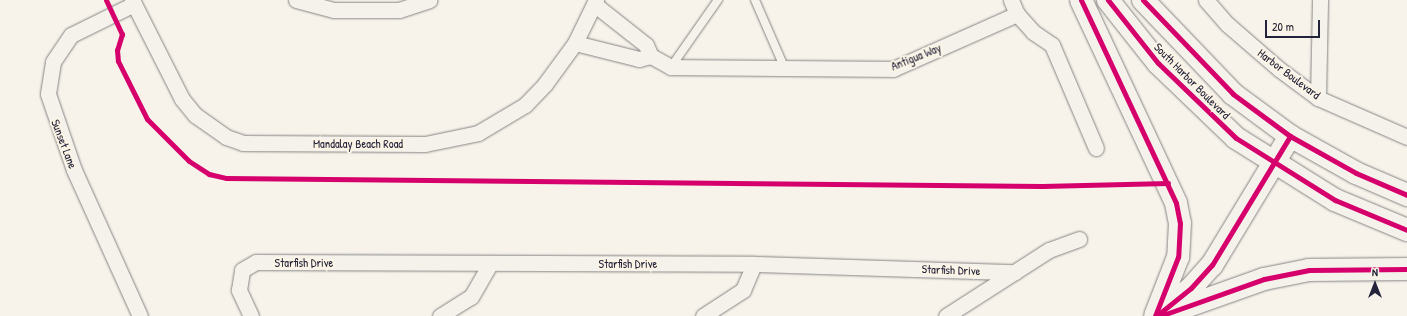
<!DOCTYPE html>
<style>
body{margin:0}
#map{position:relative;width:1407px;height:316px;overflow:hidden;background:#f7f3ea;font-family:"Patrick Hand",sans-serif}
div>[style]{position:absolute}
.roads{filter:drop-shadow(0 0 1px #868485) drop-shadow(0 0 1px #868485)}
.lane>*{height:8px;margin:-4px;padding:0 4px;transform-origin:4px;border-radius:4px;background:#f5f2ec}
.street>*{height:15px;margin:-7.5px;padding:0 7.5px;transform-origin:7.5px;border-radius:7.5px;background:#f5f2ec}
.secondary>*{height:22px;margin:-11px;padding:0 11px;transform-origin:11px;border-radius:11px;background:#f5f2ec}
.cycleway>*{height:5px;margin:-2.5px;padding:0 2.5px;transform-origin:2.5px;border-radius:2.5px;background:#d6006c}
span{translate:-50% -50%;white-space:nowrap;text-align:center;line-height:1.15;-webkit-text-stroke:4px #fcf5e5;paint-order:stroke}
.street-label{font-size:12px;color:#22223b}
.north{position:absolute;left:1355px;top:264px;width:40px;height:40px;-webkit-text-stroke:3px #fcf5e5;paint-order:stroke;rotate:0deg;font-size:11px;font-weight:700;line-height:16px;text-align:center;color:#22223b}
.north::after{content:'';display:block;margin:auto;width:14px;height:18px;background:#22223b;clip-path:polygon(50% 0,100% 100%,50% 72%,0 100%)}
.scale{position:absolute;left:1265px;top:20px;width:55px;height:18px;box-sizing:border-box;border:2px solid #22223b;border-top:0;padding-left:5px;font-size:12px;line-height:14px;white-space:nowrap;color:#22223b;-webkit-text-stroke:3px #fcf5e5;paint-order:stroke}
</style>
<div id="map">
<div class="roads">
<div class="lane">
<div style="left:755px;top:0;width:75px;rotate:66.5deg"></div>
<div style="left:671px;top:67px;width:82px;rotate:-55deg"></div>
</div>
<div class="street">
<div style="left:132px;top:0;width:111px;rotate:63.2deg"></div>
<div style="left:182px;top:99px;width:21px;rotate:51deg"></div>
<div style="left:195px;top:115px;width:38px;rotate:35deg"></div>
<div style="left:226px;top:137px;width:18px;rotate:19deg"></div>
<div style="left:243px;top:143px;width:182px;rotate:0.3deg"></div>
<div style="left:425px;top:144px;width:54px;rotate:-11.7deg"></div>
<div style="left:478px;top:133px;width:55px;rotate:-30.8deg"></div>
<div style="left:525px;top:105px;width:29px;rotate:-46deg"></div>
<div style="left:545px;top:84px;width:51px;rotate:-53.8deg"></div>
<div style="left:575px;top:43px;width:48px;rotate:-64deg"></div>
<div style="left:296px;top:0;width:39px;rotate:15deg"></div>
<div style="left:334px;top:10px;width:65px"></div>
<div style="left:399px;top:10px;width:32px;rotate:-18deg"></div>
<div style="left:1011px;top:0;width:15px;rotate:67deg"></div>
<div style="left:1017px;top:14px;width:24px;rotate:48deg"></div>
<div style="left:1033px;top:32px;width:23px;rotate:34deg"></div>
<div style="left:1052px;top:45px;width:112px;rotate:66.9deg"></div>
<div style="left:1206px;top:0;width:32px;rotate:49deg"></div>
<div style="left:1227px;top:24px;width:69px;rotate:40.9deg"></div>
<div style="left:1279px;top:69px;width:49px;rotate:36.6deg"></div>
<div style="left:1318px;top:98px;width:97px;rotate:23.7deg"></div>
<div style="left:134px;top:4px;width:70px;rotate:153.8deg"></div>
<div style="left:71px;top:35px;width:32px;rotate:124deg"></div>
<div style="left:53px;top:62px;width:32px;rotate:99deg"></div>
<div style="left:48px;top:94px;width:80px;rotate:71.1deg"></div>
<div style="left:74px;top:170px;width:160px;rotate:65.7deg"></div>
<div style="left:594px;top:4px;width:66px;rotate:38.3deg"></div>
<div style="left:646px;top:45px;width:12px;rotate:66deg"></div>
<div style="left:575px;top:43px;width:66px;rotate:14deg"></div>
<div style="left:639px;top:59px;width:12px;rotate:-14deg"></div>
<div style="left:651px;top:56px;width:23px;rotate:29deg"></div>
<div style="left:671px;top:67px;width:222px;rotate:0.5deg"></div>
<div style="left:893px;top:69px;width:136px;rotate:-23.9deg"></div>
<div style="left:1318px;top:98px;width:98px;rotate:-88.8deg"></div>
<div style="left:251px;top:316px;width:29px;rotate:-115deg"></div>
<div style="left:239px;top:290px;width:20px;rotate:-81deg"></div>
<div style="left:242px;top:270px;width:16px;rotate:-30deg"></div>
<div style="left:256px;top:262px;width:498px;rotate:0.2deg"></div>
<div style="left:754px;top:264px;width:261px;rotate:1.8deg"></div>
<div style="left:440px;top:316px;width:36px;rotate:-32deg"></div>
<div style="left:471px;top:297px;width:38px;rotate:-60deg"></div>
<div style="left:703px;top:316px;width:48px;rotate:-33deg"></div>
<div style="left:743px;top:290px;width:28px;rotate:-67deg"></div>
<div style="left:946px;top:316px;width:122px;rotate:-32.7deg"></div>
<div style="left:1049px;top:250px;width:32px;rotate:-20deg"></div>
</div>
<div class="secondary">
<div style="left:1081px;top:0;width:224px;rotate:64.9deg"></div>
<div style="left:1176px;top:203px;width:20px;rotate:79deg"></div>
<div style="left:1180px;top:223px;width:34px;rotate:93deg"></div>
<div style="left:1178px;top:257px;width:63px;rotate:111.3deg"></div>
<div style="left:1108px;top:0;width:80px;rotate:51.6deg"></div>
<div style="left:1158px;top:63px;width:108px;rotate:43.9deg"></div>
<div style="left:1236px;top:138px;width:117px;rotate:32.1deg"></div>
<div style="left:1335px;top:200px;width:78px;rotate:22.6deg"></div>
<div style="left:1143px;top:0;width:130px;rotate:46.2deg"></div>
<div style="left:1233px;top:94px;width:71px;rotate:36.4deg"></div>
<div style="left:1290px;top:136px;width:76px;rotate:29.3deg"></div>
<div style="left:1356px;top:173px;width:56px;rotate:23.3deg"></div>
<div style="left:1165px;top:309px;width:33px;rotate:-39deg"></div>
<div style="left:1191px;top:288px;width:31px;rotate:-48deg"></div>
<div style="left:1212px;top:265px;width:151px;rotate:-58.8deg"></div>
<div style="left:1160px;top:316px;width:110px;rotate:-19.6deg"></div>
<div style="left:1264px;top:279px;width:46px;rotate:-11.3deg"></div>
<div style="left:1309px;top:270px;width:98px;rotate:-0.6deg"></div>
</div>
</div>
<div class="cycleway">
<div style="left:106px;top:0;width:38px;rotate:65deg"></div>
<div style="left:122px;top:34px;width:17px;rotate:107deg"></div>
<div style="left:117px;top:50px;width:11px;rotate:85deg"></div>
<div style="left:118px;top:61px;width:65px;rotate:63.4deg"></div>
<div style="left:147px;top:119px;width:59px;rotate:45deg"></div>
<div style="left:189px;top:161px;width:24px;rotate:33deg"></div>
<div style="left:209px;top:174px;width:17px;rotate:13deg"></div>
<div style="left:226px;top:178px;width:816px;rotate:0.56deg"></div>
<div style="left:1042px;top:186px;width:126px;rotate:-1.4deg"></div>
<div style="left:1081px;top:0;width:224px;rotate:64.9deg"></div>
<div style="left:1176px;top:203px;width:20px;rotate:79deg"></div>
<div style="left:1180px;top:223px;width:34px;rotate:93deg"></div>
<div style="left:1178px;top:257px;width:63px;rotate:111.3deg"></div>
<div style="left:1108px;top:0;width:80px;rotate:51.6deg"></div>
<div style="left:1158px;top:63px;width:108px;rotate:43.9deg"></div>
<div style="left:1236px;top:138px;width:117px;rotate:32.1deg"></div>
<div style="left:1335px;top:200px;width:78px;rotate:22.6deg"></div>
<div style="left:1143px;top:0;width:130px;rotate:46.2deg"></div>
<div style="left:1233px;top:94px;width:71px;rotate:36.4deg"></div>
<div style="left:1290px;top:136px;width:76px;rotate:29.3deg"></div>
<div style="left:1356px;top:173px;width:56px;rotate:23.3deg"></div>
<div style="left:1160px;top:313px;width:40px;rotate:-39deg"></div>
<div style="left:1191px;top:288px;width:31px;rotate:-48deg"></div>
<div style="left:1212px;top:265px;width:151px;rotate:-58.8deg"></div>
<div style="left:1160px;top:316px;width:110px;rotate:-19.6deg"></div>
<div style="left:1264px;top:279px;width:46px;rotate:-11.3deg"></div>
<div style="left:1309px;top:270px;width:98px;rotate:-0.6deg"></div>
</div>
<div class="street-label">
<span style="left:916px;top:57px;rotate:-22deg">Antigua Way</span>
<span style="left:1289px;top:74px;rotate:37deg">Harbor Boulevard</span>
<span style="left:1192px;top:81px;rotate:45deg">South Harbor Boulevard</span>
<span style="left:64px;top:144px;rotate:69deg">Sunset Lane</span>
<span style="left:358px;top:144px">Mandalay Beach Road</span>
<span style="left:304px;top:263px">Starfish Drive</span>
<span style="left:628px;top:264px">Starfish Drive</span>
<span style="left:951px;top:270px;rotate:2deg">Starfish Drive</span>
</div>
<div class="north">N</div>
<div class="scale">20 m</div>
</div>
